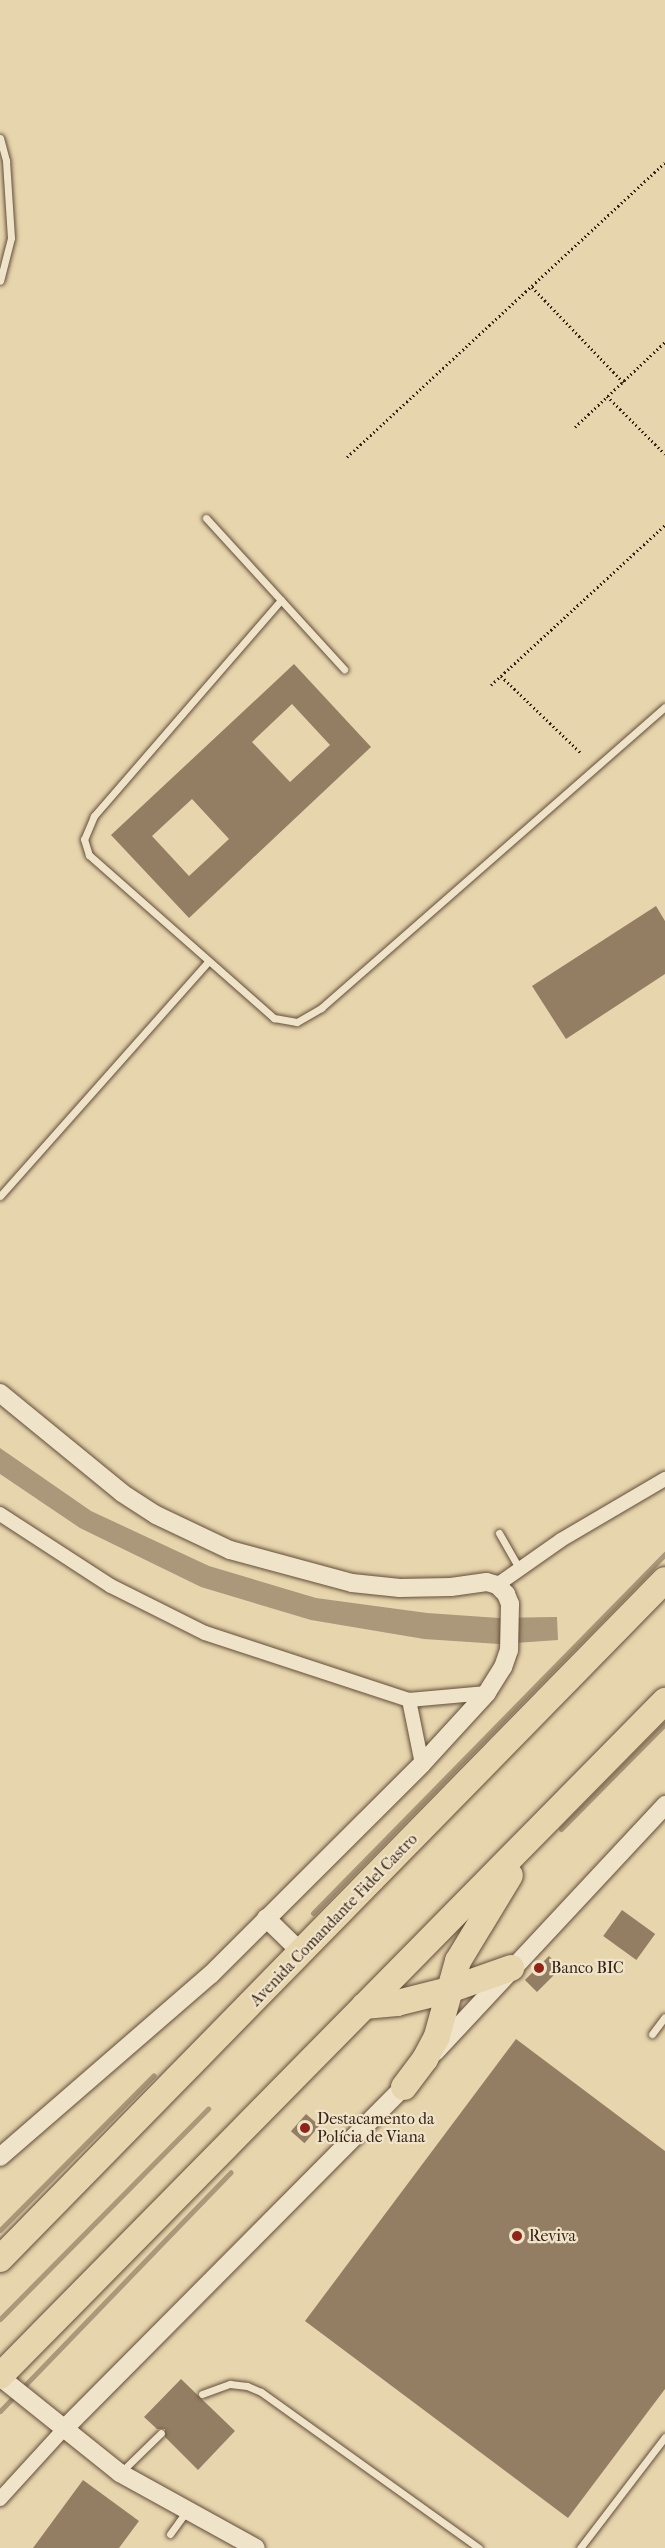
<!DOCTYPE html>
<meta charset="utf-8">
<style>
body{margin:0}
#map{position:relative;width:665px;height:2548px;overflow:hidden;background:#e7d5ad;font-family:"IM FELL French Canon",serif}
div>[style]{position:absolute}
.water>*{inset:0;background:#ab9779}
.stream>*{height:5px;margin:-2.5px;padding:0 2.5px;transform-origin:2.5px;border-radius:2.5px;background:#ab9779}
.building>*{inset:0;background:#937e64;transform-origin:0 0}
.path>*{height:3px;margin-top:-1.5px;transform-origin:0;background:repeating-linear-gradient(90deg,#372014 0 1.5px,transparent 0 4.5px)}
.roads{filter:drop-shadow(0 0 2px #634d3a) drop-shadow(0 0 2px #634d3a)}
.service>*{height:7px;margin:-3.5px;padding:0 3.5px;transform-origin:3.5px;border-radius:3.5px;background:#efe4ca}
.minor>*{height:14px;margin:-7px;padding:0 7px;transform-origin:7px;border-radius:7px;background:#efe4ca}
.tertiary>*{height:18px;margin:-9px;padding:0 9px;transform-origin:9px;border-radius:9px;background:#efe4ca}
.motorway>*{height:26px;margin:-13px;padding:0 13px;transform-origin:13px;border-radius:13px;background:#e7d5ad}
.dots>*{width:16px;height:16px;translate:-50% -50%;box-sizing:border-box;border:3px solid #efe4ca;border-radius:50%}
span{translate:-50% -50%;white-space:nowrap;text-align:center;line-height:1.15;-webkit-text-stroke:4.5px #efe4ca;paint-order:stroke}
.street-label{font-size:16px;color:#372014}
.poi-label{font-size:16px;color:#372014}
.left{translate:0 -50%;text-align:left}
</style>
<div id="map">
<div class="water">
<div style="clip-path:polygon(0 1448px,91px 1511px,209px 1566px,316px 1598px,427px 1613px,499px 1618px,557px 1617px,558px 1640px,499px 1644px,424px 1639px,311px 1620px,201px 1587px,80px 1528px,0 1474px)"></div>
</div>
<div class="stream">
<div style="left:561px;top:1829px;width:148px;rotate:-45.3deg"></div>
<div style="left:313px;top:1913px;width:503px;rotate:-45.56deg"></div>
<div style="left:0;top:2230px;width:218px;rotate:-45.2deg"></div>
<div style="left:0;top:2319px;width:296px;rotate:-45.3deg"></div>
<div style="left:0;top:2411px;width:332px;rotate:-46deg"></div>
</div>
<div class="building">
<div style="clip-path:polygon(evenodd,294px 664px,371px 747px,189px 918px,111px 835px,294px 664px,292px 704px,330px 745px,290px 782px,252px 742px,292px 704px,294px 664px,192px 799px,229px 839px,189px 876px,152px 836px,192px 799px)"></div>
<div style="clip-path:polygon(656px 906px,665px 921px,665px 974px,566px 1039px,532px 986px)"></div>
<div style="left:622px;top:1910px;width:41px;height:32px;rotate:36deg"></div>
<div style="left:549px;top:1956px;width:17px;height:34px;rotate:45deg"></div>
<div style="clip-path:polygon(516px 2039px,665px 2151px,665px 2389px,568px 2518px,305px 2321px)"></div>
<div style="left:306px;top:2114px;width:18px;height:23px;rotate:41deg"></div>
<div style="clip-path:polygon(181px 2379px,235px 2431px,198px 2470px,165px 2437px,165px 2429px,157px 2429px,144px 2417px)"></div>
<div style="clip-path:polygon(83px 2480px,139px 2521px,119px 2548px,33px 2548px)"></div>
</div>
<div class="path">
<div style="left:532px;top:287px;width:132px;rotate:46.2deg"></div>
<div style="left:607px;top:396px;width:82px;rotate:45deg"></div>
<div style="left:575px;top:427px;width:124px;rotate:-43.4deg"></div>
<div style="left:347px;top:457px;width:433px;rotate:-42.8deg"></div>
<div style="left:501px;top:676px;width:110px;rotate:43.9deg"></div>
<div style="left:491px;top:685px;width:236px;rotate:-42.6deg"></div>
</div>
<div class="roads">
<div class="service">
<div style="left:0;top:138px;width:24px;rotate:75deg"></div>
<div style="left:6px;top:161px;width:77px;rotate:86.3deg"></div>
<div style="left:11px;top:238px;width:44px;rotate:104.3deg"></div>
<div style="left:206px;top:518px;width:205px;rotate:47.6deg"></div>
<div style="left:281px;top:600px;width:286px;rotate:130.9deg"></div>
<div style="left:94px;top:816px;width:25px;rotate:113deg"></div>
<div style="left:84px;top:839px;width:17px;rotate:73deg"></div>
<div style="left:89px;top:855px;width:247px;rotate:41.4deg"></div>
<div style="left:274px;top:1018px;width:23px;rotate:10deg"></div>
<div style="left:297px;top:1022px;width:28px;rotate:-30deg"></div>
<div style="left:321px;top:1008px;width:457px;rotate:-41.2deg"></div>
<div style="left:0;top:1196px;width:314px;rotate:-48.4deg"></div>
<div style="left:499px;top:1533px;width:40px;rotate:60.3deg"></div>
<div style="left:652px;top:2034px;width:21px;rotate:-53deg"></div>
<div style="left:202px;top:2394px;width:30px;rotate:-20deg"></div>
<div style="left:230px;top:2384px;width:17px;rotate:7deg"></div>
<div style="left:247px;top:2386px;width:15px;rotate:23deg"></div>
<div style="left:261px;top:2392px;width:268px;rotate:35.6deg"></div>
<div style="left:120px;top:2473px;width:57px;rotate:-44.3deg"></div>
<div style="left:170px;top:2534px;width:27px;rotate:-54deg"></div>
<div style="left:580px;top:2548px;width:140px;rotate:-52.6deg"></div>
</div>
<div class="minor">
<div style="left:0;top:1514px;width:132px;rotate:33deg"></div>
<div style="left:111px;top:1586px;width:105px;rotate:26.6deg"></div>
<div style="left:205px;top:1633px;width:215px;rotate:18.2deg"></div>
<div style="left:409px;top:1700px;width:78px;rotate:-5.1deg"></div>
<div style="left:497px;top:1585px;width:78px;rotate:-35.1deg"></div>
<div style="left:561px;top:1540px;width:121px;rotate:-30.4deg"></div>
<div style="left:409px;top:1700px;width:65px;rotate:78.5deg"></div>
<div style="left:0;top:2499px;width:95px;rotate:-47.6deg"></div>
</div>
<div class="tertiary">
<div style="left:0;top:1393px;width:158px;rotate:39.3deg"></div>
<div style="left:122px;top:1493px;width:40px;rotate:32.9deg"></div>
<div style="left:156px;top:1515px;width:82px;rotate:25.3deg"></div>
<div style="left:230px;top:1550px;width:126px;rotate:15.1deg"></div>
<div style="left:352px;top:1583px;width:48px;rotate:5.9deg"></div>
<div style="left:400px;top:1588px;width:51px;rotate:-1.1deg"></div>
<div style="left:451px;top:1587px;width:36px;rotate:-8deg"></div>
<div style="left:487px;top:1582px;width:10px;rotate:17deg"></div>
<div style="left:497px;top:1585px;width:13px;rotate:45deg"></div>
<div style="left:506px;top:1594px;width:11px;rotate:68deg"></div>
<div style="left:510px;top:1604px;width:46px;rotate:91.2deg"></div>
<div style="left:509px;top:1650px;width:18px;rotate:109deg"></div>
<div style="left:503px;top:1667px;width:31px;rotate:122deg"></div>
<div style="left:487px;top:1693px;width:96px;rotate:132.5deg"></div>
<div style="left:422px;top:1764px;width:299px;rotate:135.1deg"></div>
<div style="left:210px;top:1975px;width:278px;rotate:139.1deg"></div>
<div style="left:266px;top:1918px;width:50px;rotate:44.2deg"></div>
<div style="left:435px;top:2052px;width:338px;rotate:-47deg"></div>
<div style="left:0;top:2377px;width:154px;rotate:38.7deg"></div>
<div style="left:120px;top:2473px;width:155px;rotate:28.9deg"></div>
<div style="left:64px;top:2429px;width:493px;rotate:-45.2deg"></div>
</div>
<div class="motorway">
<div style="left:364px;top:2006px;width:33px;rotate:-5deg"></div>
<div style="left:397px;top:2003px;width:54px;rotate:-14deg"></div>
<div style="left:449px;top:1990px;width:66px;rotate:-19.5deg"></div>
<div style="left:404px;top:2087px;width:35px;rotate:-53deg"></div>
<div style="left:425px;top:2059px;width:26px;rotate:-62deg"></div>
<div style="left:437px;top:2036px;width:78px;rotate:-74.4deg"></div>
<div style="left:458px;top:1961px;width:100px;rotate:-58.8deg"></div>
<div style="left:0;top:2259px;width:950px;rotate:-45.6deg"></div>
<div style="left:0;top:2376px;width:948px;rotate:-45.43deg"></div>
</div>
</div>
<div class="dots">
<div style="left:539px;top:1968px;background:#8f2418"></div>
<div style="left:305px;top:2128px;background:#8f2418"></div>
<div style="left:517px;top:2236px;background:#8f2418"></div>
</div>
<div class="street-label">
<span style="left:334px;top:1920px;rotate:-46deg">Avenida Comandante Fidel Castro</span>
</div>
<div class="poi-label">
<span class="left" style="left:551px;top:1968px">Banco BIC</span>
<span class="left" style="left:317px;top:2128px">Destacamento da<br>Polícia de Viana</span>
<span class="left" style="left:529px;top:2236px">Reviva</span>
</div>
</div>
